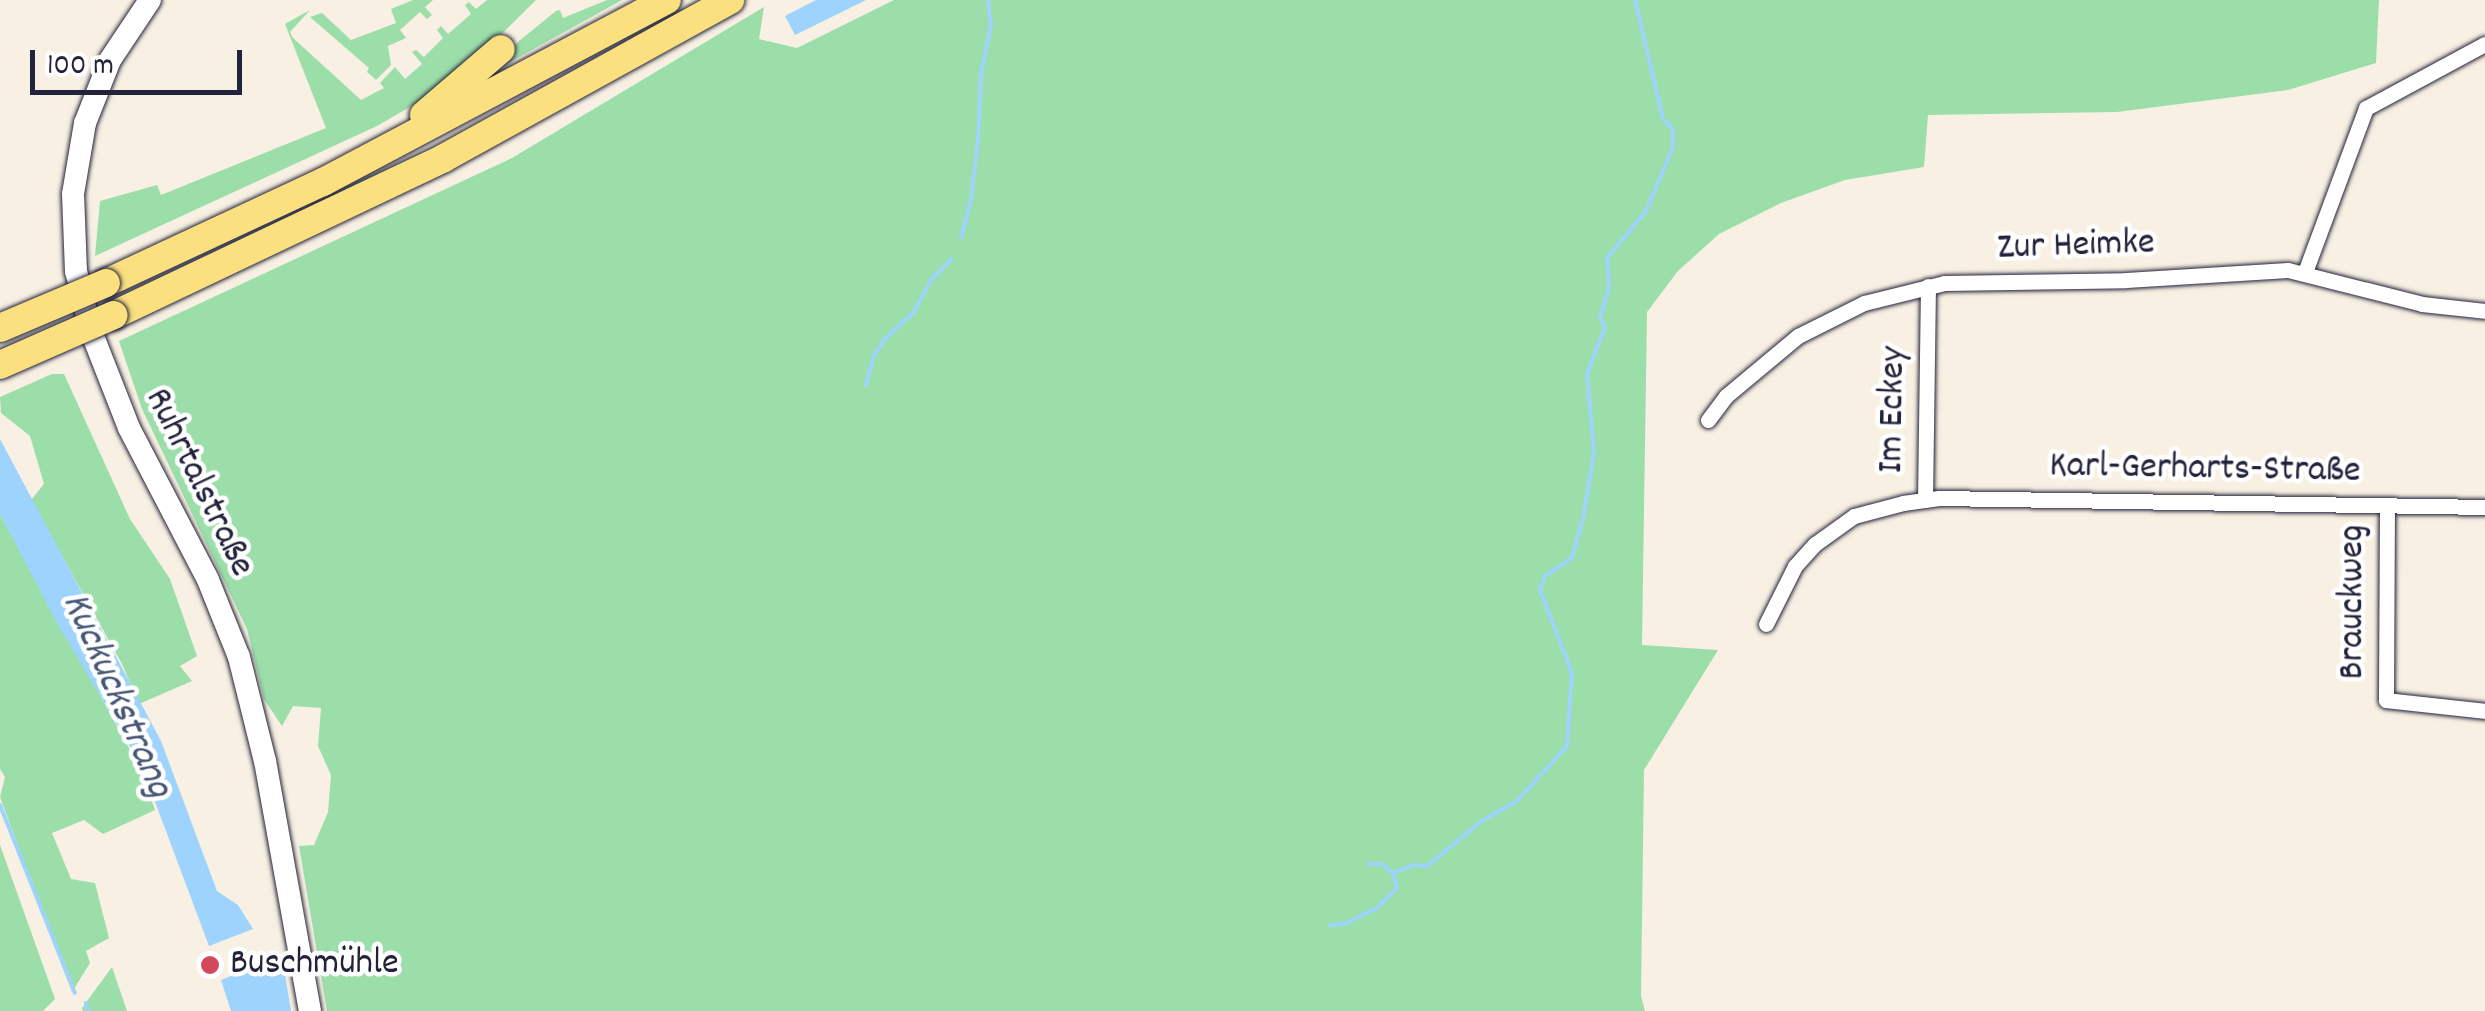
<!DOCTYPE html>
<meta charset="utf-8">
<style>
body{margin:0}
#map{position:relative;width:2485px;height:1011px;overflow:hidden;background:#f8f0e2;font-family:Dekko,sans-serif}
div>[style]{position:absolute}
.green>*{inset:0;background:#9cdea9}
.water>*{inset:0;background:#9dd3fc}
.stream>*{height:4px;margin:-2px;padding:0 2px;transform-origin:2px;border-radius:2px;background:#9dd3fc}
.roads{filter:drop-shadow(0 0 2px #22223b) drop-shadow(0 0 2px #22223b)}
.minor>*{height:15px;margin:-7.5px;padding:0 7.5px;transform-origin:7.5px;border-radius:7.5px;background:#fff}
.secondary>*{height:22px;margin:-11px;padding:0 11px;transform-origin:11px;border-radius:11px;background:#fff}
.motorway>*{height:28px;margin:-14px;padding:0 14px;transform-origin:14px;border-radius:14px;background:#fbe080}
.bridges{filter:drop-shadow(0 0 2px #22223b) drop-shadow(0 0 2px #22223b)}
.motorway-bridge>*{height:28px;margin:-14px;padding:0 14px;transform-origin:14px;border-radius:14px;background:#fbe080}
.dots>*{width:28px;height:28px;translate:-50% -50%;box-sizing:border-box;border:5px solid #fff;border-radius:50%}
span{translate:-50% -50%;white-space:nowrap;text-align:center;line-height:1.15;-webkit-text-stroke:9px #fff;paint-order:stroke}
.street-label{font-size:38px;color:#22223b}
.poi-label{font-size:38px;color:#22223b}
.left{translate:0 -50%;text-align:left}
.water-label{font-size:40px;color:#475775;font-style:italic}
.scale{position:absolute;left:30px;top:50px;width:212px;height:45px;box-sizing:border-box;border:5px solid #22223b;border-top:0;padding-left:12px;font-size:30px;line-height:35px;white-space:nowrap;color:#22223b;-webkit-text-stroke:8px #fff;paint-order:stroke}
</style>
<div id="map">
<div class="green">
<div style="clip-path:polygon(413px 0,433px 0,425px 7px,432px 15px,427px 19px,420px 12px,400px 30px,406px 38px,388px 46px,391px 65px,376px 80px,367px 72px,369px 68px,310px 17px,322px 13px,351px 40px,396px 23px,391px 9px)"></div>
<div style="clip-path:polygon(487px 0,536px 0,453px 82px,377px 126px,95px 256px,100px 201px,157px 185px,161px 195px,326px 128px,285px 24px,310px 10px,290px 32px,293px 38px,361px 100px,384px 88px,380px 83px,395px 67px,405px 79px,422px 64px,412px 52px,416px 50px,424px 57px,443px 38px,437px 30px,441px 26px,448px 34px,471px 14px,465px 5px,469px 2px,476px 9px)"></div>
<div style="clip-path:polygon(607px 0,622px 0,487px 75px,519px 41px,556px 11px,560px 10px,563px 18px)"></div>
<div style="clip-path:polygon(894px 0,2379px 0,2376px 63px,2288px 90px,2117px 112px,1928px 115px,1924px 167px,1845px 180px,1781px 203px,1719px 234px,1678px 271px,1647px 312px,1642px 645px,1718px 650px,1644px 770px,1641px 996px,1645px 1011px,327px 1011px,299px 846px,314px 845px,328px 812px,331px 775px,318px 746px,321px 708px,293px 706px,282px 726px,264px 699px,247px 629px,142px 409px,119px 341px,512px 158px,764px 7px,759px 39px,797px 48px)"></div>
<div style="clip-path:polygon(52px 374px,64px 374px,130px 519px,170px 579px,197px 656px,180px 666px,192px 681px,139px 704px,122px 664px,31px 500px,44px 484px,30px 436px,1px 413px,0 397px)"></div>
<div style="clip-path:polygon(0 514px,140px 768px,155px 810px,103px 834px,84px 820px,52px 833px,71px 879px,95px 883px,109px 938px,86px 951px,90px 963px,72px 992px,0 797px,5px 777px,0 769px)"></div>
<div style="clip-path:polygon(0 845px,55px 999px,43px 1011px,0 1011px)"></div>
<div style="clip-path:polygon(112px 967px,127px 1011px,83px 1011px,82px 1008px)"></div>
</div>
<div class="water">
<div style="clip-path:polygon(816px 0,866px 0,795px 35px,785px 16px)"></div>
<div style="clip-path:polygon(0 439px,161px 741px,217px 891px,238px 905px,253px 929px,209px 946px,142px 767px,57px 623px,0 514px)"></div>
<div style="clip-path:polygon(266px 962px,284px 969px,291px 1011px,231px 1011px,221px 980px)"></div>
</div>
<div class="stream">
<div style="left:961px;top:237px;width:38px;rotate:-75deg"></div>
<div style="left:971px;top:200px;width:59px;rotate:-83.2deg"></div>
<div style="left:978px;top:141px;width:66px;rotate:-87.4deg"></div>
<div style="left:981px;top:75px;width:52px;rotate:-78.9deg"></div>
<div style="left:991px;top:24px;width:24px;rotate:-97deg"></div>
<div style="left:866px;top:385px;width:31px;rotate:-75deg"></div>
<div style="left:874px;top:355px;width:19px;rotate:-55deg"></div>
<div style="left:885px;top:339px;width:38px;rotate:-43deg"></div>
<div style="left:913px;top:313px;width:39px;rotate:-61deg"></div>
<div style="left:932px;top:279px;width:28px;rotate:-46deg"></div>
<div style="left:0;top:805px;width:202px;rotate:68.3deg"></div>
<div style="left:1393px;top:873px;width:22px;rotate:-21deg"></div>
<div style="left:1414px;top:865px;width:13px;rotate:4deg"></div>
<div style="left:1427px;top:866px;width:72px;rotate:-39.4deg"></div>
<div style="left:1483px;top:820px;width:38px;rotate:-29deg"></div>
<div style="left:1516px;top:802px;width:76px;rotate:-47.7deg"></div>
<div style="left:1567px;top:746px;width:73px;rotate:-86.1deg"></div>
<div style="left:1572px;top:673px;width:89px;rotate:-111.1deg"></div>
<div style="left:1540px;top:590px;width:15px;rotate:-70deg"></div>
<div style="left:1545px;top:576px;width:32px;rotate:-34deg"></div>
<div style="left:1572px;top:558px;width:46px;rotate:-74.7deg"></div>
<div style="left:1584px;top:514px;width:64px;rotate:-81deg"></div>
<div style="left:1594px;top:451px;width:77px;rotate:-95.2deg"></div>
<div style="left:1587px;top:374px;width:50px;rotate:-69deg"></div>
<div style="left:1605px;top:327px;width:10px;rotate:-119deg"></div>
<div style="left:1600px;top:318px;width:33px;rotate:-74deg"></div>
<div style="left:1609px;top:286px;width:28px;rotate:-94deg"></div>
<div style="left:1607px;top:258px;width:61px;rotate:-50.3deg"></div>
<div style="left:1646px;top:211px;width:69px;rotate:-67.1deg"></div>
<div style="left:1673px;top:147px;width:18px;rotate:-90deg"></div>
<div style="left:1673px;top:129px;width:14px;rotate:-135deg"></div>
<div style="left:1663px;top:119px;width:122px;rotate:-103.2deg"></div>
<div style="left:1330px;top:925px;width:15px;rotate:-4deg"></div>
<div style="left:1345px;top:924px;width:37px;rotate:-27deg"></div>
<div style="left:1378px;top:907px;width:27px;rotate:-45deg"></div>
<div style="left:1397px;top:888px;width:16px;rotate:-105deg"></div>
<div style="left:1393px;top:873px;width:15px;rotate:-143deg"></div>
<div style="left:1381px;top:864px;width:13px;rotate:180deg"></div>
<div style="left:86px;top:1003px;width:8px;rotate:76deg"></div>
</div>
<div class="roads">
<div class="minor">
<div style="left:2305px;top:272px;width:175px;rotate:-69.6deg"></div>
<div style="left:2366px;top:108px;width:135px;rotate:-28.3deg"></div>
<div style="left:1708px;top:420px;width:30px;rotate:-53deg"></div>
<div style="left:1726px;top:396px;width:94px;rotate:-39.8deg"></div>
<div style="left:1798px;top:336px;width:74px;rotate:-26.6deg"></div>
<div style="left:1864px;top:303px;width:82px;rotate:-14deg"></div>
<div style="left:1944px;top:283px;width:182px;rotate:-0.9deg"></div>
<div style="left:2126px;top:280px;width:162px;rotate:-3.5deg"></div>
<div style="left:2288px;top:270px;width:138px;rotate:14.2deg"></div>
<div style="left:2422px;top:304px;width:63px;rotate:6.3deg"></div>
<div style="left:1925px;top:500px;width:214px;rotate:-89.2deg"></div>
<div style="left:2387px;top:505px;width:195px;rotate:90.3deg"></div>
<div style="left:2386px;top:700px;width:100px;rotate:6.3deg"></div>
<div style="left:1766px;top:624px;width:65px;rotate:-63.4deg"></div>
<div style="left:1795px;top:566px;width:30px;rotate:-48deg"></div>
<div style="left:1815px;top:544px;width:48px;rotate:-35.7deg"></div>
<div style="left:1854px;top:516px;width:51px;rotate:-14.9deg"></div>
<div style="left:1903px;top:503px;width:36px;rotate:-8deg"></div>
<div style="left:1939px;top:498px;width:546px;rotate:0.94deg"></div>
</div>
<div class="secondary">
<div style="left:150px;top:0;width:72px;rotate:123.7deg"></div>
<div style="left:110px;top:60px;width:68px;rotate:111.6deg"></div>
<div style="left:85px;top:123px;width:72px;rotate:99.6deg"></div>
<div style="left:73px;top:194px;width:77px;rotate:87.8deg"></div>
<div style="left:76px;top:271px;width:62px;rotate:76deg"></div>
<div style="left:91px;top:331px;width:104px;rotate:68.6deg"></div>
<div style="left:129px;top:428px;width:171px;rotate:62.5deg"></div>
<div style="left:208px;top:580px;width:83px;rotate:68.1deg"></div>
<div style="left:239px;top:657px;width:107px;rotate:76deg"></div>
<div style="left:265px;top:761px;width:254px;rotate:79.8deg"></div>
</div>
<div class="motorway">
<div style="left:424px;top:115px;width:101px;rotate:-40.6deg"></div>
<div style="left:106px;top:283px;width:239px;rotate:-25deg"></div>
<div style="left:323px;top:182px;width:389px;rotate:-27.9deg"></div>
<div style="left:114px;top:315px;width:365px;rotate:-25.4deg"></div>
<div style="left:444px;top:158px;width:327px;rotate:-28.9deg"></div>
</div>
</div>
<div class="bridges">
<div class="motorway-bridge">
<div style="left:0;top:328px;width:115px;rotate:-23deg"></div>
<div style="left:0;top:365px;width:124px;rotate:-23.7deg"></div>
</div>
</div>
<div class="dots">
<div style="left:210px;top:965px;background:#d1495b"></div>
</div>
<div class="street-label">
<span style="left:2076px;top:247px;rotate:-2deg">Zur Heimke</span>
<span style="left:1894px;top:410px;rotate:-89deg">Im Eckey</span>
<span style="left:2205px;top:470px;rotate:1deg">Karl-Gerharts-Straße</span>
<span style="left:198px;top:483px;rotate:64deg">Ruhrtalstraße</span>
<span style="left:2354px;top:602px;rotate:-90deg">Brauckweg</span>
</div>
<div class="poi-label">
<span class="left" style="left:230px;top:965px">Buschmühle</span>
</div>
<div class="water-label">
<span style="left:115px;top:696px;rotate:66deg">Kuckuckstrang</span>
</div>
<div class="scale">100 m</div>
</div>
